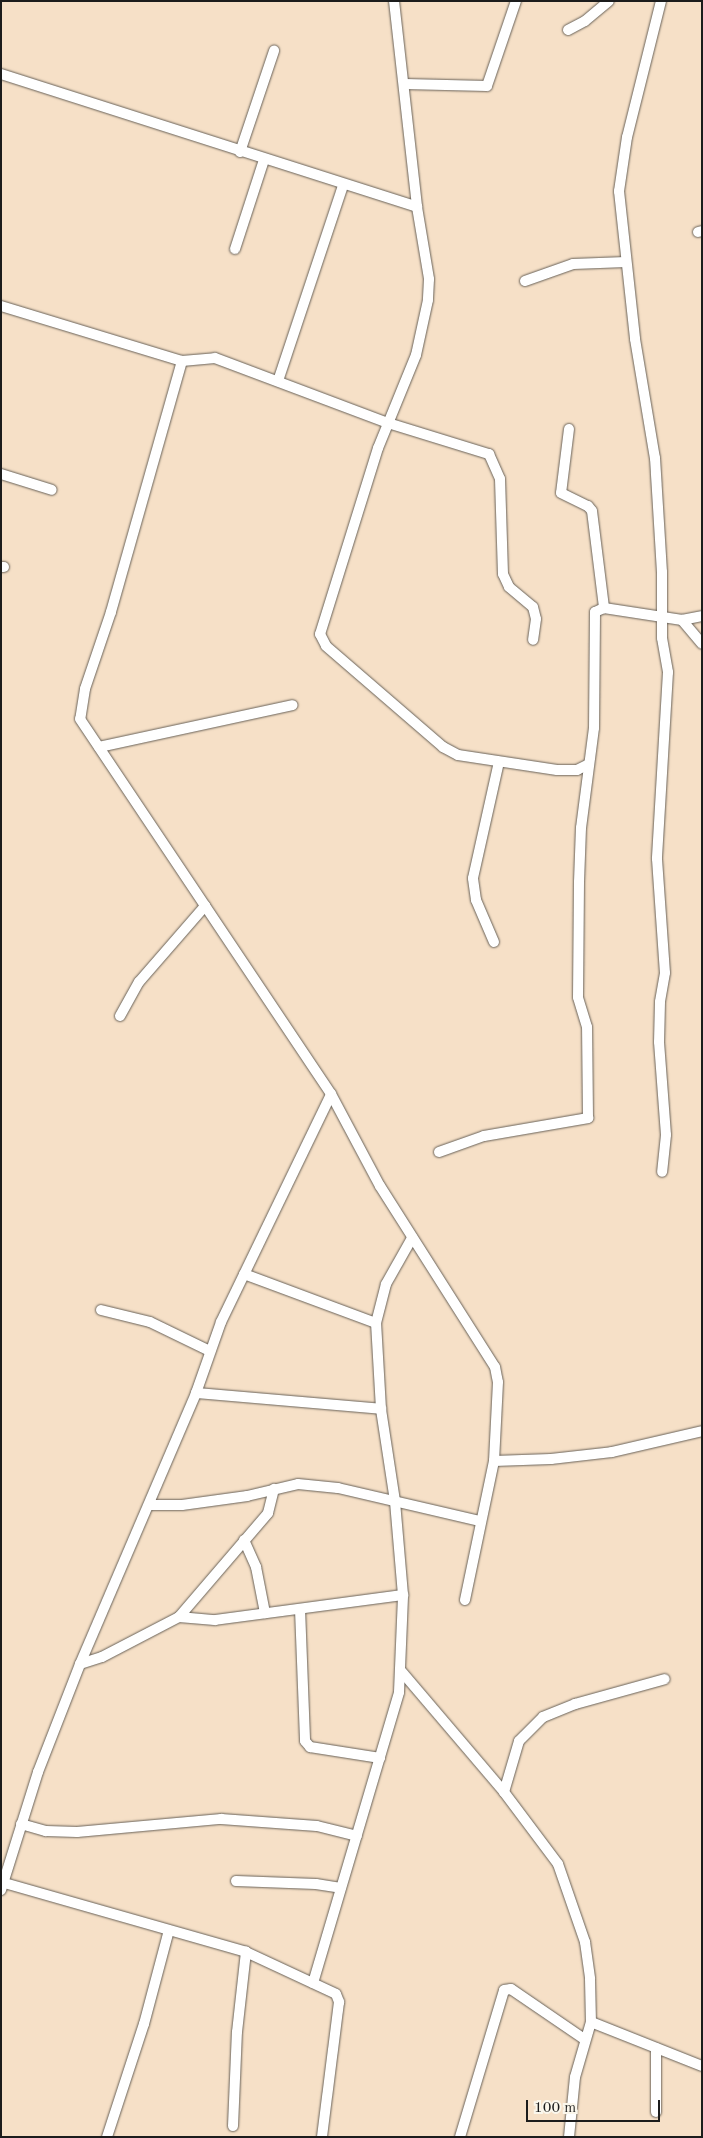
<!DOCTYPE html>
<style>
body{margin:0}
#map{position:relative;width:703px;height:2138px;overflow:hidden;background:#f6e0c7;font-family:"Old Standard TT",serif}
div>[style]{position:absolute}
.roads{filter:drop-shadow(0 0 1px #686158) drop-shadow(0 0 1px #686158)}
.minor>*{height:10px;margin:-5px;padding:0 5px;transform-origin:5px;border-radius:5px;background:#fff}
span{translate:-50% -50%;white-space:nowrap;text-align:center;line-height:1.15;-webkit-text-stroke:4px #fbf7ec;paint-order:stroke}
.frame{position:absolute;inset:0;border:2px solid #1c1c1c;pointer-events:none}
.scale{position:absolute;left:526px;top:2100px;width:134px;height:22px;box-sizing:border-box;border:2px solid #1c1c1c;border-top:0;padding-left:6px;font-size:15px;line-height:18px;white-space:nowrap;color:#1c1c1c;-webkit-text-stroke:4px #fbf7ec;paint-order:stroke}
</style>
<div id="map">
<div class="roads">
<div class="minor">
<div style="left:394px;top:1px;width:207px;rotate:83.6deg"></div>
<div style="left:417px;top:207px;width:73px;rotate:80.5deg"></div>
<div style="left:429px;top:279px;width:21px;rotate:93deg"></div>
<div style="left:428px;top:300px;width:56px;rotate:102.3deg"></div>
<div style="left:416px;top:355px;width:100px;rotate:112.2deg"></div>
<div style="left:378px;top:448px;width:195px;rotate:107.3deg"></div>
<div style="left:320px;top:634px;width:13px;rotate:63deg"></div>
<div style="left:326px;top:646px;width:155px;rotate:40.8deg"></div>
<div style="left:443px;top:747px;width:17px;rotate:28deg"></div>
<div style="left:458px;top:755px;width:100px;rotate:8.6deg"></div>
<div style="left:557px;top:770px;width:20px"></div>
<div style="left:577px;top:770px;width:13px;rotate:-27deg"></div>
<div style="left:661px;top:1px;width:140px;rotate:104deg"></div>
<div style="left:627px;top:137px;width:55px;rotate:98.4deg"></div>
<div style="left:619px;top:191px;width:149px;rotate:83.8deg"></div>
<div style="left:635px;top:339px;width:121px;rotate:80.5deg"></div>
<div style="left:655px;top:458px;width:114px;rotate:86.5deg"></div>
<div style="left:662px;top:572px;width:66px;rotate:90deg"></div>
<div style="left:662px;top:638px;width:35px;rotate:80deg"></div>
<div style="left:668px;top:672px;width:187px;rotate:93.4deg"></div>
<div style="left:657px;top:859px;width:114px;rotate:86deg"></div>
<div style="left:665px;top:973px;width:29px;rotate:100deg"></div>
<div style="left:660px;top:1002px;width:40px;rotate:91.4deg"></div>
<div style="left:659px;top:1042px;width:93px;rotate:85.7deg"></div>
<div style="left:666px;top:1135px;width:37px;rotate:96deg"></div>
<div style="left:568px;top:30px;width:19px;rotate:-28deg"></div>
<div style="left:585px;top:21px;width:31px;rotate:-40deg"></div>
<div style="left:1px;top:74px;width:437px;rotate:17.7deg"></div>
<div style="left:405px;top:84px;width:82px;rotate:1.4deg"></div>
<div style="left:487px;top:86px;width:90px;rotate:-71.2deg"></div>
<div style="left:240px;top:152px;width:107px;rotate:-71.4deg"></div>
<div style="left:698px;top:232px;width:4px;rotate:-14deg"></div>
<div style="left:235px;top:249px;width:94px;rotate:-72deg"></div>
<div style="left:525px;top:281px;width:51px;rotate:-19.5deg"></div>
<div style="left:573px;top:264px;width:53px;rotate:-2.2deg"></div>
<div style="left:1px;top:306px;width:189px;rotate:16.9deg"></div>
<div style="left:182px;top:361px;width:33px;rotate:-5deg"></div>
<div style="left:215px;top:358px;width:185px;rotate:20.6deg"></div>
<div style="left:388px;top:423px;width:106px;rotate:17.1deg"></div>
<div style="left:489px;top:454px;width:27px;rotate:66deg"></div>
<div style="left:500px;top:479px;width:95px;rotate:88.2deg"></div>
<div style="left:503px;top:574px;width:14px;rotate:65deg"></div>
<div style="left:509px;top:587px;width:31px;rotate:40deg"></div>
<div style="left:533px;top:607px;width:12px;rotate:76deg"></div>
<div style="left:536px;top:619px;width:21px;rotate:98deg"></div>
<div style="left:182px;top:361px;width:261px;rotate:105.8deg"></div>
<div style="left:111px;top:612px;width:81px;rotate:108.7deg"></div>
<div style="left:85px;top:689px;width:30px;rotate:99deg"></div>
<div style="left:80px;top:719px;width:451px;rotate:56.2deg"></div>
<div style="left:331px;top:1094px;width:104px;rotate:62deg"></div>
<div style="left:380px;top:1186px;width:214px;rotate:57.6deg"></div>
<div style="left:495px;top:1367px;width:15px;rotate:79deg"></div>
<div style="left:498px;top:1382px;width:79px;rotate:92.9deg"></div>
<div style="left:494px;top:1461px;width:142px;rotate:101.8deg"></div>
<div style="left:278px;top:381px;width:206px;rotate:-71.6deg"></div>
<div style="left:569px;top:429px;width:64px;rotate:97.1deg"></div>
<div style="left:561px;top:493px;width:30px;rotate:26deg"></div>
<div style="left:588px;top:506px;width:6px;rotate:51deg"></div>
<div style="left:592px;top:511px;width:98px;rotate:82.9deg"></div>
<div style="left:1px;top:474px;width:53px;rotate:17.4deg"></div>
<div style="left:1px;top:567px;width:3px"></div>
<div style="left:682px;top:620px;width:31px;rotate:50deg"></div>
<div style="left:99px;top:747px;width:198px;rotate:-12.2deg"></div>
<div style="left:494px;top:942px;width:46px;rotate:-113.2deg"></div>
<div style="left:476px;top:900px;width:22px;rotate:-98deg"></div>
<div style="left:473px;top:878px;width:119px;rotate:-77.4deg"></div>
<div style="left:120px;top:1016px;width:39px;rotate:-61deg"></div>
<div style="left:139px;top:982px;width:101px;rotate:-49deg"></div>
<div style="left:439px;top:1152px;width:48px;rotate:-19.6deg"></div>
<div style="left:484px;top:1136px;width:106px;rotate:-9.8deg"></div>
<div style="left:588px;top:1118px;width:91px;rotate:-90.6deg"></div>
<div style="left:587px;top:1027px;width:31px;rotate:-107deg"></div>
<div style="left:578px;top:997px;width:115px;rotate:-89.5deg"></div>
<div style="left:579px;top:882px;width:54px;rotate:-87.9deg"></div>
<div style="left:581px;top:828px;width:101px;rotate:-82.6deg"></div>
<div style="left:594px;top:728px;width:116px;rotate:-89.5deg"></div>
<div style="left:595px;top:612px;width:10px;rotate:-24deg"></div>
<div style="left:604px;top:608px;width:79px;rotate:8.7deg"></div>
<div style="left:682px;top:620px;width:20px;rotate:-11deg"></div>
<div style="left:244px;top:1274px;width:141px;rotate:20.4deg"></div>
<div style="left:101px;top:1310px;width:50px;rotate:13.8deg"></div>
<div style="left:150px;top:1322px;width:67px;rotate:25.8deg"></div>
<div style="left:196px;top:1393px;width:186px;rotate:4.9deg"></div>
<div style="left:494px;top:1461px;width:57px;rotate:-2deg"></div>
<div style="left:551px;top:1459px;width:61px;rotate:-6.5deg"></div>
<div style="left:612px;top:1452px;width:92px;rotate:-13.1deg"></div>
<div style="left:150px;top:1505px;width:32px"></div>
<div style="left:182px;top:1505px;width:66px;rotate:-7.9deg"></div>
<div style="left:247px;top:1496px;width:52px;rotate:-13.2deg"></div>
<div style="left:298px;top:1484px;width:40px;rotate:5.7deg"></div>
<div style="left:338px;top:1488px;width:146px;rotate:13.1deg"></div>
<div style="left:244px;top:1540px;width:30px;rotate:66deg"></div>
<div style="left:256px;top:1567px;width:47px;rotate:78.9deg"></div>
<div style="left:300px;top:1609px;width:132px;rotate:87.8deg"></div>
<div style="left:305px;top:1741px;width:8px;rotate:50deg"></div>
<div style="left:310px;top:1747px;width:71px;rotate:8.9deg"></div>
<div style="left:179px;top:1617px;width:36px;rotate:5deg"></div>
<div style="left:215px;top:1620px;width:190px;rotate:-7.6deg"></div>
<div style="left:80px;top:1664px;width:23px;rotate:-18deg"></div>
<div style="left:102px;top:1657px;width:87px;rotate:-27.5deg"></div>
<div style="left:179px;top:1617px;width:137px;rotate:-49.4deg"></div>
<div style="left:268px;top:1513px;width:25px;rotate:-76deg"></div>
<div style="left:402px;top:1672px;width:157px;rotate:49.6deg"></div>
<div style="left:504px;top:1792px;width:90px;rotate:53.1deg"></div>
<div style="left:558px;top:1864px;width:83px;rotate:70.9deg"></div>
<div style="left:585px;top:1942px;width:37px;rotate:82deg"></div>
<div style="left:590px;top:1979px;width:43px;rotate:88.7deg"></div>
<div style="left:591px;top:2022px;width:57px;rotate:106.2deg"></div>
<div style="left:575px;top:2077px;width:60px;rotate:95.7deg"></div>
<div style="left:504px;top:1792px;width:53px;rotate:-73.6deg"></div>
<div style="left:519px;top:1741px;width:34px;rotate:-45deg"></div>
<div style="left:543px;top:1717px;width:35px;rotate:-22deg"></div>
<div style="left:575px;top:1704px;width:93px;rotate:-15.5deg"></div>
<div style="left:21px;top:1824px;width:26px;rotate:16deg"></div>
<div style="left:46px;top:1831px;width:31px;rotate:2deg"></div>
<div style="left:77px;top:1832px;width:145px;rotate:-5.2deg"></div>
<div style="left:221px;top:1819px;width:96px;rotate:4.2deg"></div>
<div style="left:317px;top:1826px;width:41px;rotate:14deg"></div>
<div style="left:236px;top:1881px;width:80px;rotate:2.1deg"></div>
<div style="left:316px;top:1884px;width:25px;rotate:9deg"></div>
<div style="left:1px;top:1882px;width:255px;rotate:15.9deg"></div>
<div style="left:246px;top:1952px;width:99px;rotate:25deg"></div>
<div style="left:336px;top:1994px;width:9px;rotate:69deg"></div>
<div style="left:339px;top:2002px;width:136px;rotate:97.2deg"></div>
<div style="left:1px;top:1890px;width:124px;rotate:-72.6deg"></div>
<div style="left:38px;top:1772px;width:116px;rotate:-68.7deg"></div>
<div style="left:80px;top:1664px;width:295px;rotate:-66.8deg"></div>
<div style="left:196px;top:1393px;width:75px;rotate:-70.6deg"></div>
<div style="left:221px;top:1322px;width:253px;rotate:-64.2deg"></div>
<div style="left:313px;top:1983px;width:303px;rotate:-73.5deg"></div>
<div style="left:399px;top:1692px;width:97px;rotate:-87.6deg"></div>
<div style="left:403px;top:1595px;width:94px;rotate:-94.9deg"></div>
<div style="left:395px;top:1501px;width:93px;rotate:-98.7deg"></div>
<div style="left:381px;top:1409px;width:86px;rotate:-93.3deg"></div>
<div style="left:376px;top:1323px;width:40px;rotate:-75.6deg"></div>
<div style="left:386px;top:1284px;width:53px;rotate:-60.5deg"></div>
<div style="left:591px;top:2022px;width:119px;rotate:21.6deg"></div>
<div style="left:656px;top:2048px;width:64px;rotate:90deg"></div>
<div style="left:233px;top:2126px;width:94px;rotate:-87.6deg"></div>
<div style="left:237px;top:2032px;width:81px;rotate:-83.6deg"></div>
<div style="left:107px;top:2137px;width:119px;rotate:-71.9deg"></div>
<div style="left:144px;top:2024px;width:97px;rotate:-75.1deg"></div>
<div style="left:460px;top:2137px;width:153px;rotate:-73.3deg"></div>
<div style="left:504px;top:1990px;width:7px;rotate:-8deg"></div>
<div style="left:511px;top:1989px;width:88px;rotate:34.4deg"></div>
</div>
</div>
<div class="frame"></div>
<div class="scale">100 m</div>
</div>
